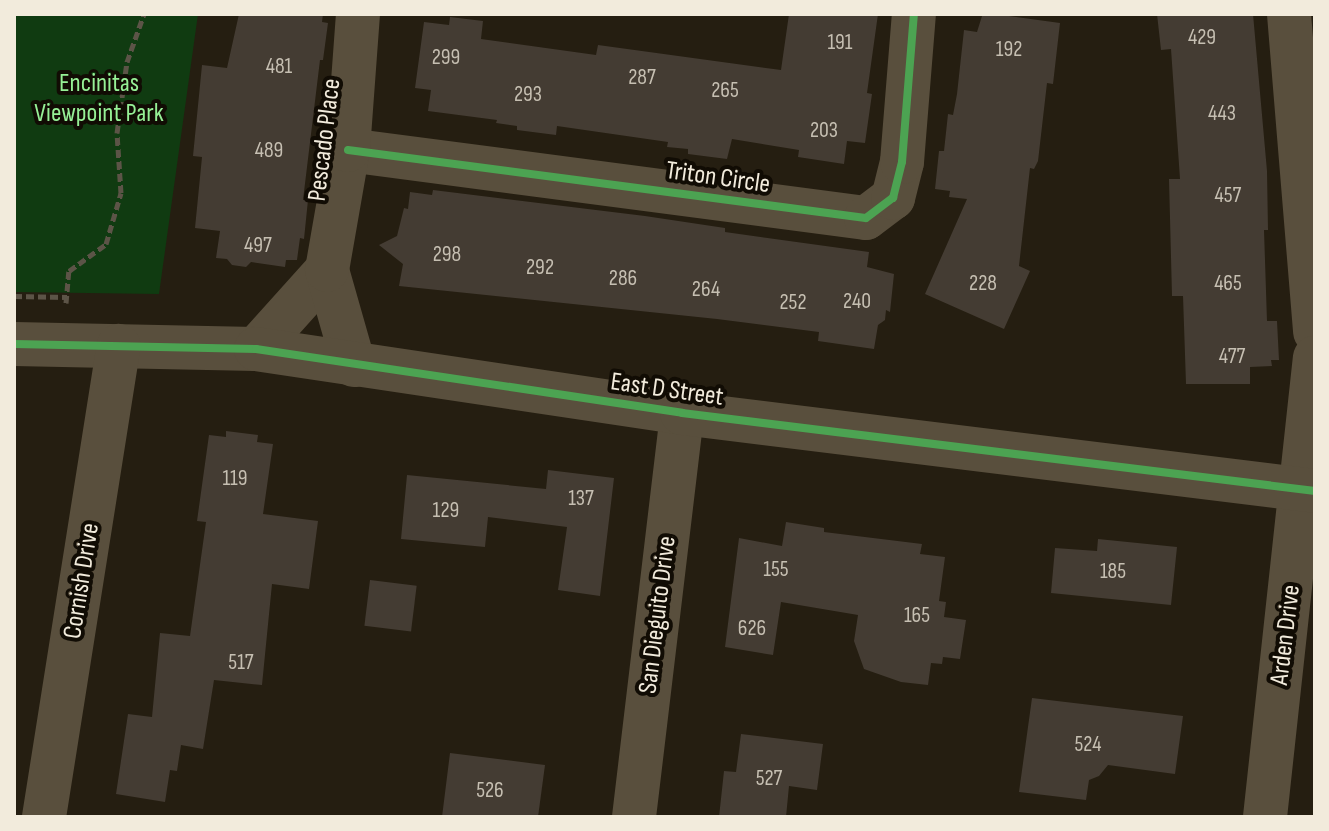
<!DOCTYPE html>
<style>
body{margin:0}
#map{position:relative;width:1329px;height:831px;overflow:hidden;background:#251e11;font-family:"Sofia Sans Condensed",sans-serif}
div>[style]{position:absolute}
.green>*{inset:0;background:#103b11}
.building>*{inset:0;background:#443c33;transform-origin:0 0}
.path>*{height:5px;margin-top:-2.5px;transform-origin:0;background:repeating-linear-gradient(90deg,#5c5447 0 8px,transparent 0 12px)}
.minor>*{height:44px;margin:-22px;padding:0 22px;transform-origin:22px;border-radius:22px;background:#594f3d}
.tertiary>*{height:44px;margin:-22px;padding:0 22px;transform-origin:22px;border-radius:22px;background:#594f3d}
.cycleway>*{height:8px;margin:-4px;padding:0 4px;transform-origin:4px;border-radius:4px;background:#4ca352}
span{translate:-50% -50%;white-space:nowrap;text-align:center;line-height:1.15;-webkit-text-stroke:8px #110c04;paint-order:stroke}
.number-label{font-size:22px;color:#c6bfb2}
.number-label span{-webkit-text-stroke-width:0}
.park-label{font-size:26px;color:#96f096}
.street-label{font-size:26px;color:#f2ebdc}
.frame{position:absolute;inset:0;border:16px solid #f2ebdc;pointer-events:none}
</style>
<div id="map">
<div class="green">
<div style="clip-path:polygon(14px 14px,198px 14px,159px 294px,14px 292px)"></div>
</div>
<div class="building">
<div style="clip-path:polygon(239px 14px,323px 14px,322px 22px,328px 23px,323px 60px,320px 60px,303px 200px,308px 200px,304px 239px,300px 238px,297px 260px,286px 260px,285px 267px,251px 262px,246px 267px,232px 265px,227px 259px,216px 258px,220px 231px,195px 228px,202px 157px,193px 156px,202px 65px,227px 68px)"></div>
<div style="clip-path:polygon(789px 14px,878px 14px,867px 93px,872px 94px,865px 143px,847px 141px,844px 164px,798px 157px,799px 150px,732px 139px,727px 159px,688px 154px,688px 149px,667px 147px,668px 142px,557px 126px,556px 135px,517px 130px,517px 126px,496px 123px,497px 120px,428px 111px,431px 90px,415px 88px,424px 22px,449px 25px,450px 17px,483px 21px,481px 39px,596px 55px,598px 45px,781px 70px)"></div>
<div style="clip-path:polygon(1157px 14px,1253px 14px,1267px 171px,1268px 230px,1264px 230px,1267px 321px,1277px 321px,1279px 360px,1271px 360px,1272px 366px,1250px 367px,1250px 384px,1186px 384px,1183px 296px,1172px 296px,1169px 179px,1180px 179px,1171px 49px,1161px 50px)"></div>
<div style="clip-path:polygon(1002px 15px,1060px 23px,1053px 84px,1047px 83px,1038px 161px,1034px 169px,1030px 168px,1019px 266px,1030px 271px,1004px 329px,925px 294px,967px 199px,949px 197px,950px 191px,935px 189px,939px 151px,944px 151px,948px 114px,953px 115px,957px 94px,964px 30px,977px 32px,982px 16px)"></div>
<div style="clip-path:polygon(433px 190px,645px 216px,725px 228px,725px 232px,869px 252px,867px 267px,894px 274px,890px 312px,886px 310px,885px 320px,878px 325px,874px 349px,818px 341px,819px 332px,717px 319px,399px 286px,403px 264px,379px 245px,397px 236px,404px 208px,408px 209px,410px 192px,432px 195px)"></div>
<div style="clip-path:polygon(226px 431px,258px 435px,257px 442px,273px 444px,263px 514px,318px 521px,309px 589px,272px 584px,262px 685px,214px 680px,203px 749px,181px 745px,177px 771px,170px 770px,165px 802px,116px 794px,128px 714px,152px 717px,160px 633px,190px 636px,206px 522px,197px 521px,209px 435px,226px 437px)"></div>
<div style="clip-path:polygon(548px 470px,614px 478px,600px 596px,558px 590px,567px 527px,488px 517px,485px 547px,401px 539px,407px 475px,546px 489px)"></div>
<div style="clip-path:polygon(786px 522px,824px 528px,824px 532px,922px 544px,920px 554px,945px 557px,939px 601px,946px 602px,944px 617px,966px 620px,960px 659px,943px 657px,942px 664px,931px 663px,928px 685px,901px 682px,864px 669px,854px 641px,858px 615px,781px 602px,773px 655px,725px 647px,739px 538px,782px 546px)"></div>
<div style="clip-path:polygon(1098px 539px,1177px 547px,1171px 605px,1051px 593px,1055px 548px,1097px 551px)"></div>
<div style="left:370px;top:580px;width:47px;height:46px;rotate:7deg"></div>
<div style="clip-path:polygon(1032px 698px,1183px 716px,1175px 774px,1108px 765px,1099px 776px,1089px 780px,1086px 800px,1019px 792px)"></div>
<div style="clip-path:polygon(741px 734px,823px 744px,817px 790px,789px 786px,786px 817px,719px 817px,724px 771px,736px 772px)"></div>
<div style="clip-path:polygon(450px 753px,545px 765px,538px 817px,442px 817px)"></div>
</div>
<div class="path">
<div style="left:14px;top:296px;width:53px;rotate:1.1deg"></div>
<div style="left:66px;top:303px;width:32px;rotate:-85deg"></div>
<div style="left:69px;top:271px;width:46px;rotate:-36.1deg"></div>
<div style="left:106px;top:244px;width:53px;rotate:-73.6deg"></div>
<div style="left:121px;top:193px;width:60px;rotate:-93.8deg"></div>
<div style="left:117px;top:133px;width:72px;rotate:-82deg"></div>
<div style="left:127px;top:62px;width:51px;rotate:-70.5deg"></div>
</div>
<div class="minor">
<div style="left:1289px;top:14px;width:319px;rotate:85.3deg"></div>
<div style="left:348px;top:150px;width:522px;rotate:7.48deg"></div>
<div style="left:866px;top:218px;width:34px;rotate:-37deg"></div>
<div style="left:893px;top:198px;width:37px;rotate:-76deg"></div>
<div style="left:902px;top:162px;width:148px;rotate:-85.4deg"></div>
<div style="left:256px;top:349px;width:106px;rotate:-48.1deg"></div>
<div style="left:354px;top:365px;width:99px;rotate:-105.9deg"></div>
<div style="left:327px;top:270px;width:122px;rotate:-80.1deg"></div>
<div style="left:348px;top:150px;width:136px;rotate:-85.8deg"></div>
<div style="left:634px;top:817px;width:407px;rotate:-83.2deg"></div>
<div style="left:1265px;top:817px;width:462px;rotate:-83.8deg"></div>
</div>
<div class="tertiary">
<div style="left:14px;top:344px;width:242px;rotate:1.2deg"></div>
<div style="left:256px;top:349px;width:431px;rotate:8.5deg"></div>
<div style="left:682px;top:413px;width:638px;rotate:7.02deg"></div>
<div style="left:44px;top:817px;width:477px;rotate:-81deg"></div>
</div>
<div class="cycleway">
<div style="left:348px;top:150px;width:522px;rotate:7.48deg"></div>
<div style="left:866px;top:218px;width:34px;rotate:-37deg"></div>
<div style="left:893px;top:198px;width:37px;rotate:-76deg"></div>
<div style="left:902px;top:162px;width:148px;rotate:-85.4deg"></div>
<div style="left:14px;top:344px;width:242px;rotate:1.2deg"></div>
<div style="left:256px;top:349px;width:431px;rotate:8.5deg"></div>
<div style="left:682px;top:413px;width:638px;rotate:7.02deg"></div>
</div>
<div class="number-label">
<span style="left:1202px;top:38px">429</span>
<span style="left:840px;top:43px">191</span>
<span style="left:1009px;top:50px">192</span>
<span style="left:446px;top:58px">299</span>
<span style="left:279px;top:67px">481</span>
<span style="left:642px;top:78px">287</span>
<span style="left:725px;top:91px">265</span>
<span style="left:528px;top:95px">293</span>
<span style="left:1222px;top:114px">443</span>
<span style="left:824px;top:131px">203</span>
<span style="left:269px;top:151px">489</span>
<span style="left:1228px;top:196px">457</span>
<span style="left:258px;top:246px">497</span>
<span style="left:447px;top:255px">298</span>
<span style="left:540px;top:268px">292</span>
<span style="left:623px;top:279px">286</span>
<span style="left:983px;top:284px">228</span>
<span style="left:1228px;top:284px">465</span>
<span style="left:706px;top:290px">264</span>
<span style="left:857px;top:302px">240</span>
<span style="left:793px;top:303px">252</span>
<span style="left:1232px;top:357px">477</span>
<span style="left:235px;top:479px">119</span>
<span style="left:581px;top:499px">137</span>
<span style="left:446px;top:511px">129</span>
<span style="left:776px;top:570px">155</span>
<span style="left:1113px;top:572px">185</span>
<span style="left:917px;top:616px">165</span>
<span style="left:752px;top:629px">626</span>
<span style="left:241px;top:663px">517</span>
<span style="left:1088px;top:745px">524</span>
<span style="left:769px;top:779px">527</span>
<span style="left:490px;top:791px">526</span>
</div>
<div class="park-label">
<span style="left:99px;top:99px">Encinitas<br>Viewpoint Park</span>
</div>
<div class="street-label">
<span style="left:325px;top:140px;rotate:-83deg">Pescado Place</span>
<span style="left:718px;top:178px;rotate:8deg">Triton Circle</span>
<span style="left:667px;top:390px;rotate:8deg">East D Street</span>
<span style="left:82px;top:581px;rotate:-81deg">Cornish Drive</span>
<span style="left:658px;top:615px;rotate:-83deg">San Dieguito Drive</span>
<span style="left:1286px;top:635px;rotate:-83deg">Arden Drive</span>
</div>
<div class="frame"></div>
</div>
